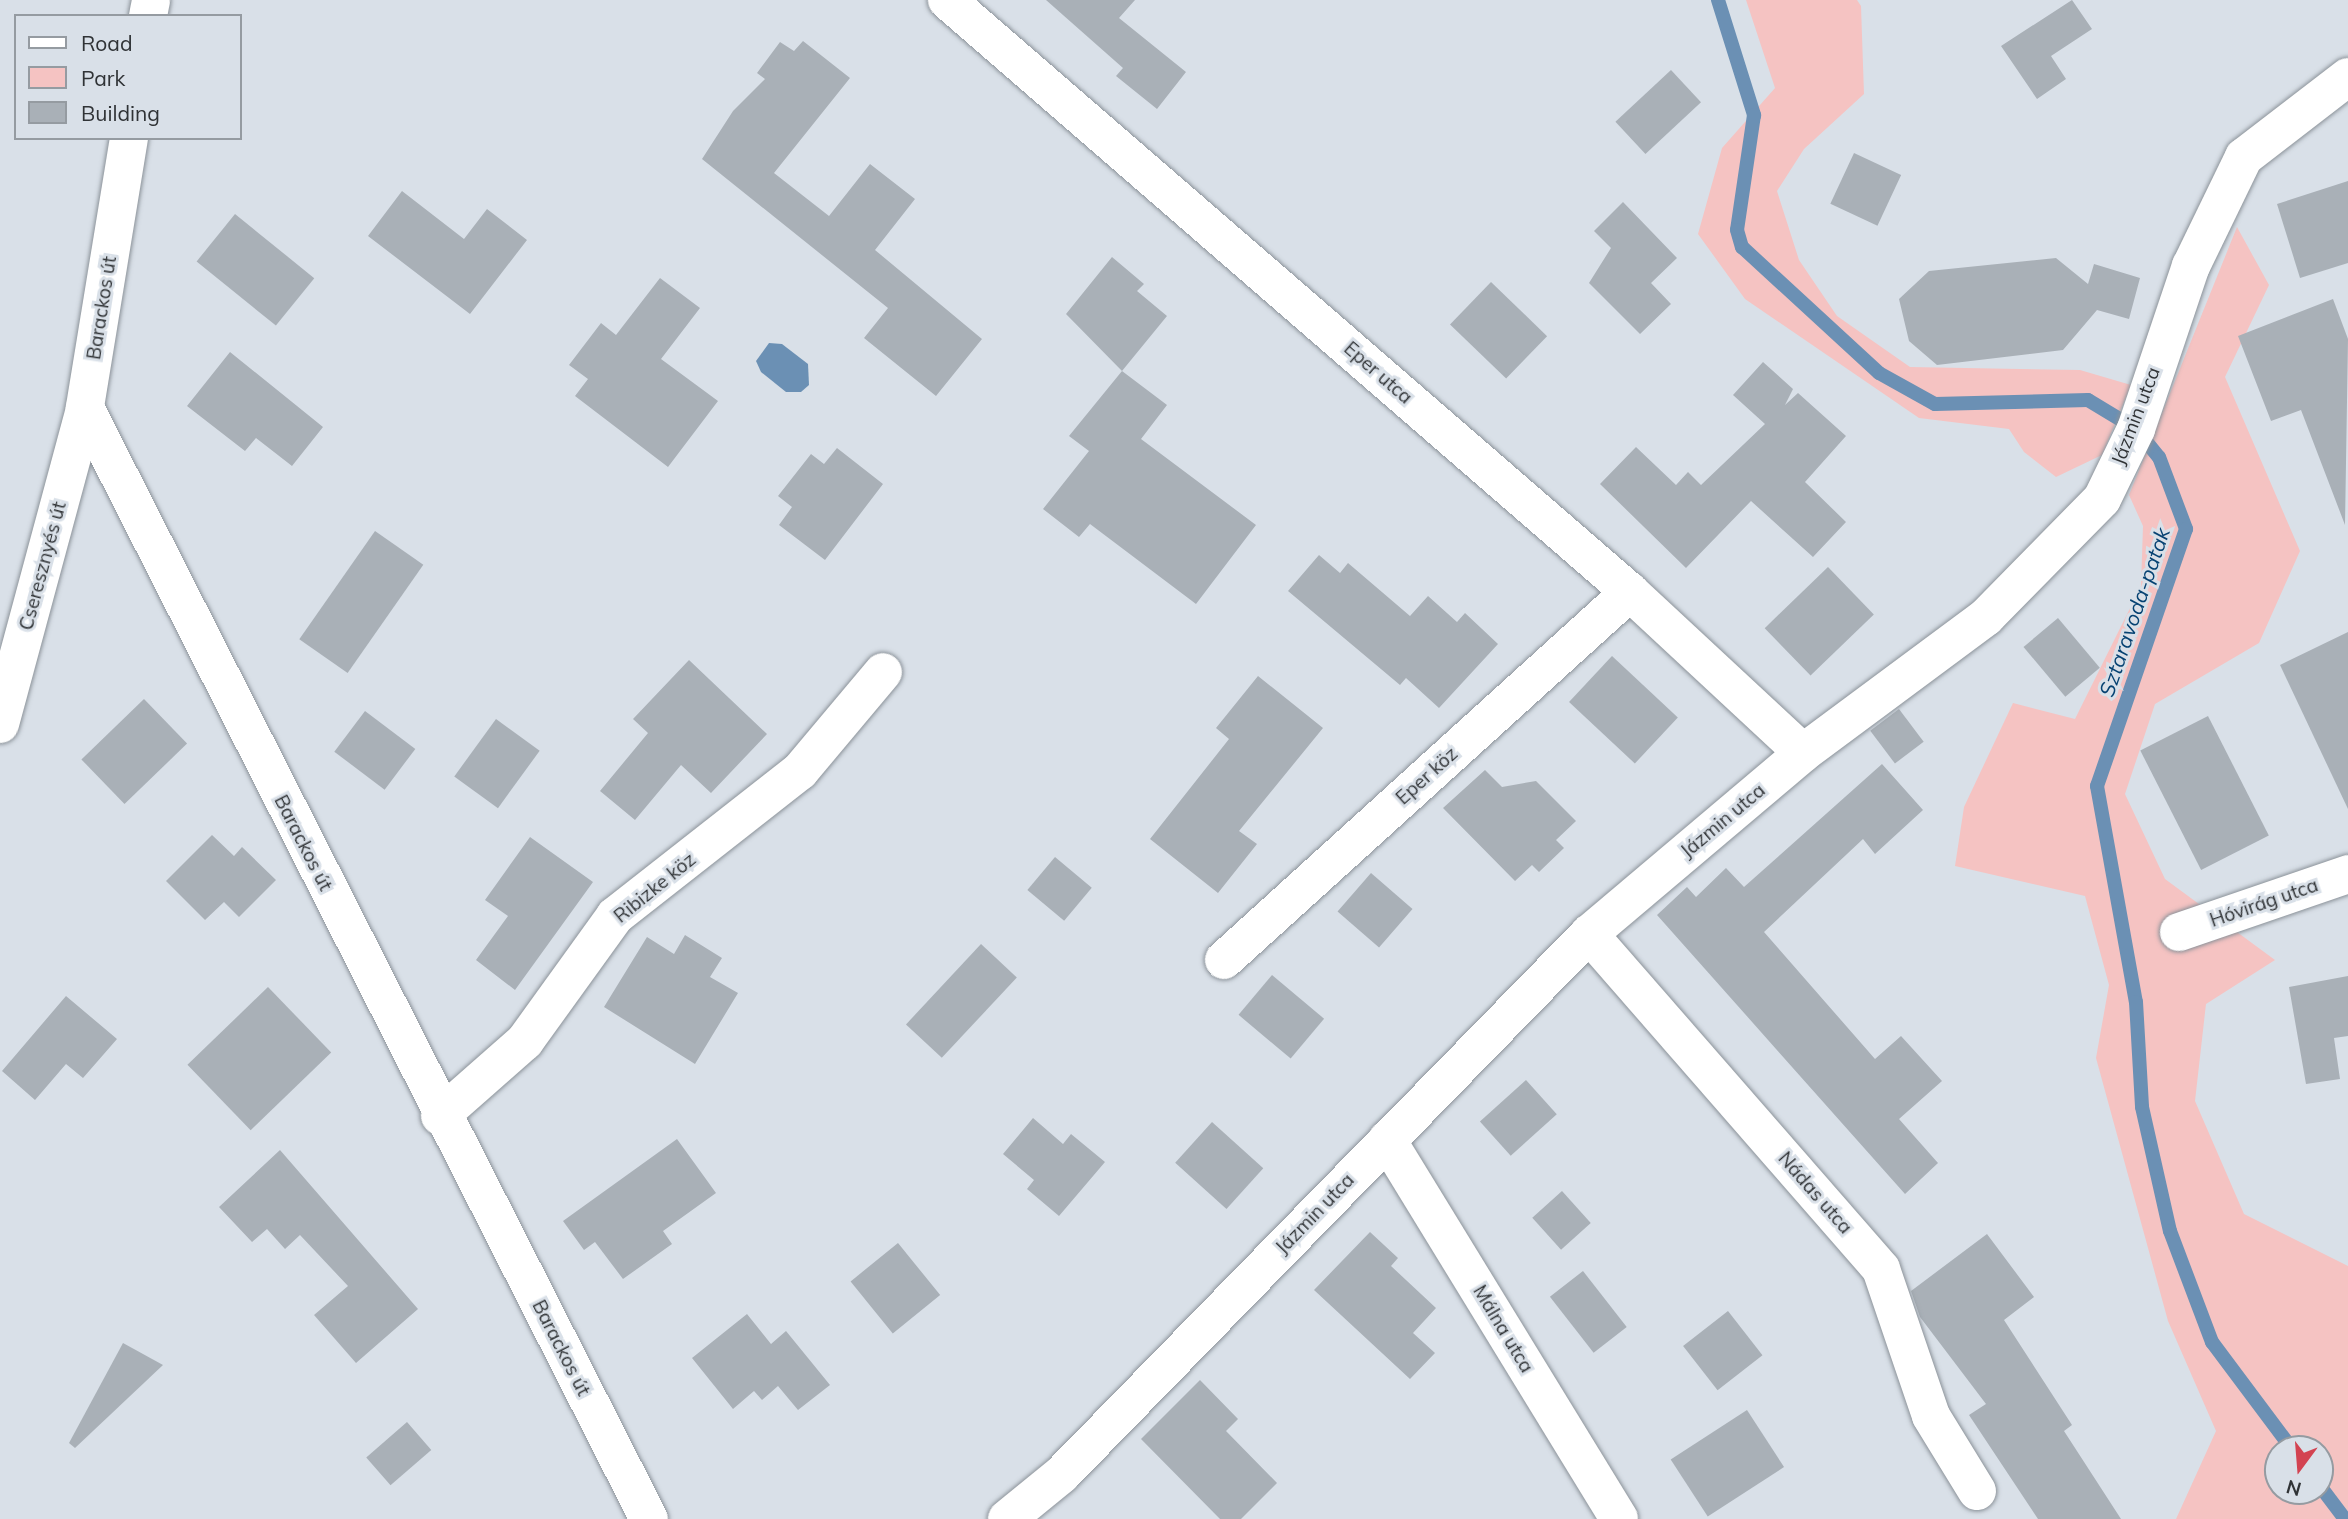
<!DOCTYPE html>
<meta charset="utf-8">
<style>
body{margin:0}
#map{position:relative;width:2348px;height:1519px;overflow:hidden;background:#d9e0e8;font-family:Mulish,sans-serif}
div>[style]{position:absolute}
.green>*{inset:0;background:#f5c3c2}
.water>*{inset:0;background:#6b90b4}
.stream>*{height:14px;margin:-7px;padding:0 7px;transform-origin:7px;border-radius:7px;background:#6b90b4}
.building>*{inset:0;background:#a9b0b7;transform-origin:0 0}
.roads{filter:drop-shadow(0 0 2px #8b9299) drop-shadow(0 0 2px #8b9299)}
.minor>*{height:38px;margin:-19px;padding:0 19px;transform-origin:19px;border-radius:19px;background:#fff}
.tertiary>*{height:38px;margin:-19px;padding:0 19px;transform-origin:19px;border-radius:19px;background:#fff}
span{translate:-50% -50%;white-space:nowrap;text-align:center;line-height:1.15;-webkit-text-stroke:6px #d9e0e8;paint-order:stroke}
.street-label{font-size:19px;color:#303336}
.water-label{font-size:21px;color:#064272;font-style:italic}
.legend{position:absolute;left:14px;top:14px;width:228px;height:126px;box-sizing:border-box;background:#d9e0e8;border:2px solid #959ba1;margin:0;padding:9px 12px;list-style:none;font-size:21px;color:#303336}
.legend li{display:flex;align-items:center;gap:14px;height:35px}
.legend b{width:35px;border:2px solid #959ba1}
.north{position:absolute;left:2264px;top:1435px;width:70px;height:70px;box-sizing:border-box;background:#d9e0e8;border:2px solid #959ba1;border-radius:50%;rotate:196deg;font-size:19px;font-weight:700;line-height:28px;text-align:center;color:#303336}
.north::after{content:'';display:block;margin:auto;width:24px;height:32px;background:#d34351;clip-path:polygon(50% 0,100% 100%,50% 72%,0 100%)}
</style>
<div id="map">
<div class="green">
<div style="clip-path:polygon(1746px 0,1857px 0,1861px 6px,1864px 94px,1804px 149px,1777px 191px,1799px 260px,1837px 316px,1910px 367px,2080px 370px,2131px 385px,2102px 455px,2056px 477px,2024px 452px,2009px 429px,1919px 418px,1745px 299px,1698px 234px,1722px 148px,1775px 88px)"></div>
<div style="clip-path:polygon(evenodd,2237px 227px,2269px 285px,2225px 377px,2300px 551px,2259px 643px,2155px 704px,2125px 794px,2165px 879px,2275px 960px,2206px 1004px,2195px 1101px,2244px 1214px,2348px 1266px,2348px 1519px,2176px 1519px,2216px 1431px,2168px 1321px,2096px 1058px,2109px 985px,2085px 896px,1955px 866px,1964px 807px,2013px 703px,2075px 719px,2141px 586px,2143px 526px,2129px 495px,2237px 227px,2278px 1449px,2320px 1449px,2320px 1491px,2278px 1491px,2278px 1449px)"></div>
</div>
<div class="water">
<div style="clip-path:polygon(769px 343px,782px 344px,808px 364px,809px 385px,801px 392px,786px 392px,761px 372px,756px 361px)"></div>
</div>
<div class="stream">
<div style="left:1718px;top:0;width:121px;rotate:72.6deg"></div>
<div style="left:1754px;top:115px;width:116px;rotate:98.4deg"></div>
<div style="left:1737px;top:230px;width:18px;rotate:74deg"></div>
<div style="left:1742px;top:247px;width:186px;rotate:42.6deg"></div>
<div style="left:1879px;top:373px;width:64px;rotate:29deg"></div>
<div style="left:1935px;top:404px;width:153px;rotate:-1.5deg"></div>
<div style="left:2088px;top:400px;width:56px;rotate:31.1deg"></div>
<div style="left:2136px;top:429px;width:36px;rotate:51deg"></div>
<div style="left:2159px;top:457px;width:77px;rotate:69.4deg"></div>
<div style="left:2186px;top:529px;width:272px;rotate:109.1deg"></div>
<div style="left:2097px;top:786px;width:219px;rotate:79.8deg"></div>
<div style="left:2136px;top:1002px;width:105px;rotate:86.7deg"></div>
<div style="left:2142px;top:1107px;width:127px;rotate:77.3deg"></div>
<div style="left:2170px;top:1231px;width:119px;rotate:69.3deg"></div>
<div style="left:2212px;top:1342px;width:134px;rotate:53.2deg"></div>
<div style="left:2320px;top:1486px;width:41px;rotate:52.9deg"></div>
</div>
<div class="building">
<div style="clip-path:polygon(1046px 0,1135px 0,1119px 18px,1186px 72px,1157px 109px,1116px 76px,1123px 68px)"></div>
<div style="clip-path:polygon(2072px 0,2092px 29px,2051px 56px,2066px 79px,2037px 99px,2001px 46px)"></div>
<div style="clip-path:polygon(803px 41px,850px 78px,774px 173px,829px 216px,870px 164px,915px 199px,875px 250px,982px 339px,936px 396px,864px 338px,888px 308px,702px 159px,733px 111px,765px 79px,757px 73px,780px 42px,794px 51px)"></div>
<div style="left:1671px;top:70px;width:44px;height:76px;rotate:47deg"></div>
<div style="left:1854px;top:153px;width:52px;height:56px;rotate:25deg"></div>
<div style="clip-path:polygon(2348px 181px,2348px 263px,2300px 278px,2277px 204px)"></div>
<div style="clip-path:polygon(402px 191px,464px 239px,487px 209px,527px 240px,470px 314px,368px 236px)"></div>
<div style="clip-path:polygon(1623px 202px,1677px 258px,1651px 283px,1671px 304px,1640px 334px,1589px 283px,1611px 248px,1594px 231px)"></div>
<div style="left:235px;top:214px;width:102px;height:61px;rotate:39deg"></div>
<div style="clip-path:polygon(1112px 257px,1144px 284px,1137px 291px,1167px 316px,1122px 371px,1066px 314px)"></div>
<div style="clip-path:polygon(2056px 258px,2088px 284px,2094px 264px,2140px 278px,2129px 319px,2097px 310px,2063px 350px,1937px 365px,1909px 341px,1899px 299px,1929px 271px)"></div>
<div style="clip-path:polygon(660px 278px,700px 308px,661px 359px,718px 401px,668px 467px,575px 396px,588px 379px,569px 365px,601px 323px,616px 335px)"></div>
<div style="left:1491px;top:282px;width:78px;height:59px;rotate:44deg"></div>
<div style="clip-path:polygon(2333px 299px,2348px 339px,2345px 525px,2301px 410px,2271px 421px,2238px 336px)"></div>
<div style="clip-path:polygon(230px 352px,323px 427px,292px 466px,256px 438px,245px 451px,187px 406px)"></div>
<div style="clip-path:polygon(1763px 362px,1793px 389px,1785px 405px,1798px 393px,1846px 436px,1805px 482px,1846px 522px,1813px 557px,1751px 501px,1686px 568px,1600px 484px,1636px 447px,1676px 485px,1688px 472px,1701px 485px,1765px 424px,1733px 395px)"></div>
<div style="clip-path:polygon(1122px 371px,1167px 405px,1141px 439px,1256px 525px,1196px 604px,1090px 524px,1079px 537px,1043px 509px,1089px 451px,1069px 436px)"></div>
<div style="clip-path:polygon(837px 448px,883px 484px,825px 560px,779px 525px,792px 507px,778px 496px,811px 454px,824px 464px)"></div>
<div style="left:375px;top:531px;width:59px;height:132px;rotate:35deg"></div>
<div style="clip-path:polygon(1319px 555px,1340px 573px,1348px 563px,1410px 616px,1428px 596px,1457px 622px,1465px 613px,1498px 644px,1439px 708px,1406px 678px,1400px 685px,1288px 591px)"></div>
<div style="left:1828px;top:567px;width:66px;height:88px;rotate:46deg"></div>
<div style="left:2058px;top:618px;width:65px;height:45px;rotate:50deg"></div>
<div style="clip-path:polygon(2348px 632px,2348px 809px,2280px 665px)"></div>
<div style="left:1612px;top:656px;width:90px;height:63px;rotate:43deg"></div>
<div style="clip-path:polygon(689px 660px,767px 734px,711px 793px,681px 765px,635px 820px,600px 791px,648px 733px,633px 719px)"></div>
<div style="clip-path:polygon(1258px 676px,1323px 728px,1239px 831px,1257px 844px,1218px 893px,1150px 839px,1229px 739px,1216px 728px)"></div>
<div style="left:144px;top:699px;width:62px;height:87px;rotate:46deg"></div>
<div style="left:1899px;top:709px;width:41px;height:36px;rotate:53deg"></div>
<div style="left:365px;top:711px;width:63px;height:51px;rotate:37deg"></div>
<div style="left:2208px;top:716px;width:134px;height:76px;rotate:63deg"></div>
<div style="left:496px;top:719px;width:54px;height:71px;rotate:36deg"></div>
<div style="clip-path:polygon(1882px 764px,1923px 810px,1875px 854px,1863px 839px,1764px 932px,1875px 1059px,1901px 1036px,1942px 1081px,1899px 1119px,1938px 1163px,1905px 1194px,1657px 915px,1687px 887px,1696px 897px,1726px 868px,1744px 887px)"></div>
<div style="clip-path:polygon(1485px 770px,1502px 787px,1536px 781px,1576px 821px,1556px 840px,1564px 848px,1539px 872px,1532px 865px,1515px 881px,1443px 808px)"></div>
<div style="clip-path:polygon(212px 835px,234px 856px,242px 847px,276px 880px,239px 917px,224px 902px,205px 920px,166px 881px)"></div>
<div style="clip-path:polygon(530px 837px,593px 882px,515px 990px,476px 960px,508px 916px,485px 900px)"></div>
<div style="left:1055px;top:857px;width:48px;height:43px;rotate:40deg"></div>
<div style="left:1371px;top:873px;width:55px;height:51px;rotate:41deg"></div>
<div style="clip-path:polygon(685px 935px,722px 958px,710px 977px,738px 993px,695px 1064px,604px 1007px,647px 937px,674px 954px)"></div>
<div style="left:981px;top:944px;width:49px;height:110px;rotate:43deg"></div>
<div style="left:1272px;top:975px;width:68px;height:52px;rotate:40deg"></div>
<div style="clip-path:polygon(2348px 976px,2348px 1036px,2334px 1038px,2340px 1079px,2306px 1084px,2289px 987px)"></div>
<div style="left:268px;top:987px;width:91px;height:112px;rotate:46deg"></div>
<div style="clip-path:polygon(66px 996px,117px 1039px,83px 1078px,66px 1064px,35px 1100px,2px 1071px)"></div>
<div style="left:1526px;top:1080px;width:46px;height:62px;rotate:48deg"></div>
<div style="clip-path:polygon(1033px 1118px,1063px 1144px,1071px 1134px,1105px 1162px,1059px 1216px,1027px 1189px,1034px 1180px,1003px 1154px)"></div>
<div style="left:1212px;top:1122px;width:69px;height:55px;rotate:42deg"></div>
<div style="clip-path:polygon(677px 1139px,716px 1193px,663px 1231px,672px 1244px,623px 1279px,595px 1242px,584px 1250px,563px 1221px)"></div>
<div style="clip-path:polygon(280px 1150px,418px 1309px,356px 1363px,314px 1315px,348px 1286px,300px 1235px,285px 1249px,267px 1229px,252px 1242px,219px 1207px)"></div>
<div style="left:1562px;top:1191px;width:43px;height:40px;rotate:48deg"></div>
<div style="clip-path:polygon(1370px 1232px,1398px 1258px,1391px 1266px,1436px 1308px,1413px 1333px,1435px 1353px,1410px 1379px,1314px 1290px)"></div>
<div style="clip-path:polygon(1987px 1234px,2034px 1297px,2004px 1320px,2072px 1425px,2064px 1431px,2121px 1519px,2038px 1519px,1969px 1415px,1986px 1404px,1920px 1317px,1911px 1291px)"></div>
<div style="left:898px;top:1243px;width:67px;height:61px;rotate:51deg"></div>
<div style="left:1583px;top:1271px;width:71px;height:42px;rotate:52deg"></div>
<div style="left:1728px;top:1311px;width:56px;height:57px;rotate:52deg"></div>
<div style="clip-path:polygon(747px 1314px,771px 1344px,786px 1331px,830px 1385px,798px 1410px,778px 1386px,762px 1400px,754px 1391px,733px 1409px,692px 1358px)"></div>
<div style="clip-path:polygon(123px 1343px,163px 1365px,75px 1448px,69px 1443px)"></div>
<div style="clip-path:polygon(1200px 1380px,1238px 1419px,1226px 1431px,1277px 1483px,1241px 1519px,1220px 1519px,1141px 1439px)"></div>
<div style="left:1747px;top:1410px;width:68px;height:91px;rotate:57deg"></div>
<div style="left:407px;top:1422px;width:37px;height:54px;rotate:49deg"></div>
</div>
<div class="roads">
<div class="minor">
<div style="left:947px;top:0;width:904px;rotate:40.92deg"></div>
<div style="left:1630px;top:592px;width:236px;rotate:42.9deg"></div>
<div style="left:0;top:724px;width:327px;rotate:-74.9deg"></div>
<div style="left:2179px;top:932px;width:179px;rotate:-18.9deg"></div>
<div style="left:1589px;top:934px;width:444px;rotate:48.9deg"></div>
<div style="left:1881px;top:1269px;width:155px;rotate:71.2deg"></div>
<div style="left:1931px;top:1416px;width:88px;rotate:58.5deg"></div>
<div style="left:1224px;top:960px;width:548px;rotate:-42.19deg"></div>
<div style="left:440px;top:1116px;width:113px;rotate:-41.4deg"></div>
<div style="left:525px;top:1041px;width:154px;rotate:-54.2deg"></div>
<div style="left:615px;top:916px;width:235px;rotate:-38.1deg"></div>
<div style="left:800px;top:771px;width:129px;rotate:-50deg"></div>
<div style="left:1387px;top:1140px;width:444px;rotate:58.5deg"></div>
<div style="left:1007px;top:1519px;width:70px;rotate:-39.2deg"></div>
<div style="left:1061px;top:1475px;width:756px;rotate:-45.7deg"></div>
<div style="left:1589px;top:934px;width:280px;rotate:-40.2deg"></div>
<div style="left:1803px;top:753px;width:228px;rotate:-36.6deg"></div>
<div style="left:1986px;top:617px;width:165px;rotate:-45.5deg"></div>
<div style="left:2102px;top:499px;width:78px;rotate:-64.1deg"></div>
<div style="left:2136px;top:429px;width:172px;rotate:-71.4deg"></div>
<div style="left:2191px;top:266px;width:121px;rotate:-64.1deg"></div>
<div style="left:2244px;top:157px;width:131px;rotate:-37.6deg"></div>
</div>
<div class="tertiary">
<div style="left:148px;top:16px;width:16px;rotate:-79deg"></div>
<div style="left:129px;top:138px;width:274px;rotate:99.3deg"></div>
<div style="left:85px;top:408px;width:1246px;rotate:63.09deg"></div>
</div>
</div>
<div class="street-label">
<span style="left:102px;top:308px;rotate:-81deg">Barackos út</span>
<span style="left:1378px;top:373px;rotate:41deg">Eper utca</span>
<span style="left:2136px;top:416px;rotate:-69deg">Jázmin utca</span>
<span style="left:43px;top:566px;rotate:-75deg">Cseresznyés út</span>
<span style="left:1427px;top:776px;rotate:-42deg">Eper köz</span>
<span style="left:1723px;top:821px;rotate:-40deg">Jázmin utca</span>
<span style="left:303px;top:843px;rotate:63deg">Barackos út</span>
<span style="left:655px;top:888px;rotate:-39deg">Ribizke köz</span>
<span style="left:2264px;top:903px;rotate:-19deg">Hóvirág utca</span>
<span style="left:1815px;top:1193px;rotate:49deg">Nádas utca</span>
<span style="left:1315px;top:1214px;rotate:-46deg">Jázmin utca</span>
<span style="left:1503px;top:1329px;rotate:59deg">Málna utca</span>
<span style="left:561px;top:1348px;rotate:63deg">Barackos út</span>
</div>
<div class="water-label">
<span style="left:2134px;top:612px;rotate:-71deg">Sztaravoda-patak</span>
</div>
<ul class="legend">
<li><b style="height:9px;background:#fff"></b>Road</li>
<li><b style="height:19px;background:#f5c3c2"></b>Park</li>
<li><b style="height:19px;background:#a9b0b7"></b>Building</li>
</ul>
<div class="north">N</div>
</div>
